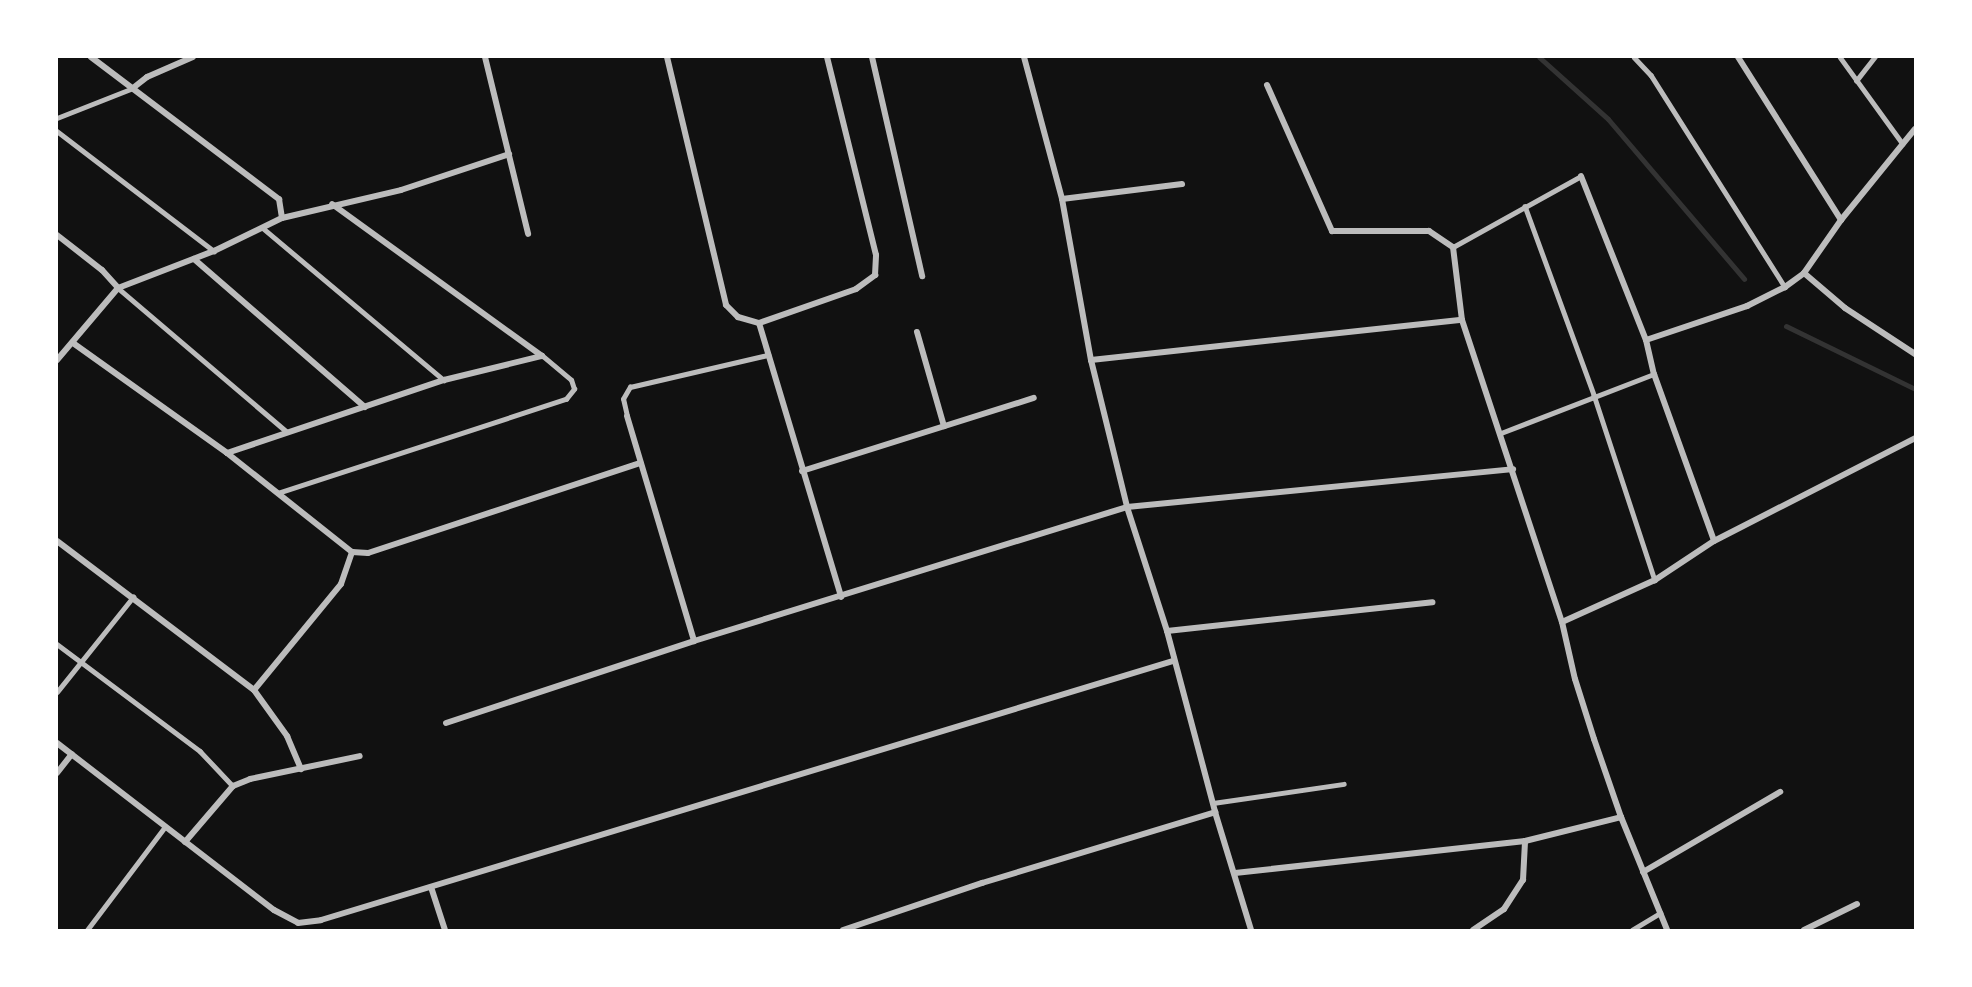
<!DOCTYPE html>
<style>
body{margin:0}
#map{position:relative;width:1972px;height:987px;overflow:hidden;background:#111;font-family:Raleway,sans-serif}
div>[style]{position:absolute}
.stream>*{height:5px;margin:-2.5px;padding:0 2.5px;transform-origin:2.5px;border-radius:2.5px;background:#333}
.service>*{height:4.5px;margin:-2.25px;padding:0 2.25px;transform-origin:2.25px;border-radius:2.25px;background:#bcbcbc}
.minor>*{height:6px;margin:-3px;padding:0 3px;transform-origin:3px;border-radius:3px;background:#bcbcbc}
span{translate:-50% -50%;white-space:nowrap;text-align:center;line-height:1.15;-webkit-text-stroke:6px #fff;paint-order:stroke}
.frame{position:absolute;inset:0;border:58px solid #fff;pointer-events:none}
</style>
<div id="map">
<div class="stream">
<div style="left:1539px;top:57px;width:93px;rotate:41.9deg"></div>
<div style="left:1608px;top:119px;width:210px;rotate:49.6deg"></div>
<div style="left:1786px;top:326px;width:144px;rotate:26deg"></div>
</div>
<div class="service">
<div style="left:1634px;top:57px;width:25px;rotate:47deg"></div>
<div style="left:1651px;top:75px;width:251px;rotate:57.7deg"></div>
<div style="left:1840px;top:57px;width:107px;rotate:54.1deg"></div>
<div style="left:1856px;top:81px;width:31px;rotate:-52deg"></div>
<div style="left:57px;top:118px;width:82px;rotate:-21.5deg"></div>
<div style="left:57px;top:131px;width:198px;rotate:37.4deg"></div>
<div style="left:1525px;top:206px;width:201px;rotate:69.9deg"></div>
<div style="left:1594px;top:395px;width:195px;rotate:71.8deg"></div>
<div style="left:264px;top:229px;width:235px;rotate:40deg"></div>
<div style="left:1453px;top:247px;width:146px;rotate:-29deg"></div>
<div style="left:118px;top:288px;width:221px;rotate:40.4deg"></div>
<div style="left:627px;top:416px;width:17px;rotate:-103deg"></div>
<div style="left:623px;top:399px;width:14px;rotate:-60deg"></div>
<div style="left:630px;top:387px;width:142px;rotate:-13.1deg"></div>
<div style="left:1501px;top:433px;width:164px;rotate:-21.1deg"></div>
<div style="left:278px;top:493px;width:303px;rotate:-18.1deg"></div>
<div style="left:566px;top:399px;width:13px;rotate:-51deg"></div>
<div style="left:574px;top:389px;width:9px;rotate:-108deg"></div>
<div style="left:571px;top:380px;width:38px;rotate:-140deg"></div>
<div style="left:57px;top:644px;width:179px;rotate:36.8deg"></div>
<div style="left:200px;top:751px;width:48px;rotate:46.7deg"></div>
<div style="left:57px;top:692px;width:122px;rotate:-51.3deg"></div>
<div style="left:1213px;top:803px;width:132px;rotate:-8.3deg"></div>
<div style="left:87px;top:930px;width:129px;rotate:-52.9deg"></div>
<div style="left:1632px;top:930px;width:33px;rotate:-31deg"></div>
</div>
<div class="minor">
<div style="left:91px;top:57px;width:236px;rotate:37.1deg"></div>
<div style="left:279px;top:199px;width:19px;rotate:81deg"></div>
<div style="left:485px;top:57px;width:182px;rotate:76.3deg"></div>
<div style="left:667px;top:57px;width:255px;rotate:76.6deg"></div>
<div style="left:726px;top:305px;width:17px;rotate:45deg"></div>
<div style="left:738px;top:317px;width:22px;rotate:16deg"></div>
<div style="left:759px;top:323px;width:103px;rotate:-19.3deg"></div>
<div style="left:856px;top:289px;width:24px;rotate:-36deg"></div>
<div style="left:875px;top:275px;width:20px;rotate:-87deg"></div>
<div style="left:876px;top:255px;width:204px;rotate:-103.9deg"></div>
<div style="left:872px;top:57px;width:225px;rotate:77.1deg"></div>
<div style="left:1024px;top:57px;width:147px;rotate:75deg"></div>
<div style="left:1062px;top:199px;width:164px;rotate:79.8deg"></div>
<div style="left:1091px;top:360px;width:151px;rotate:76.2deg"></div>
<div style="left:1127px;top:507px;width:130px;rotate:72.1deg"></div>
<div style="left:1167px;top:631px;width:187px;rotate:75.1deg"></div>
<div style="left:1215px;top:812px;width:123px;rotate:73deg"></div>
<div style="left:1738px;top:57px;width:193px;rotate:57.7deg"></div>
<div style="left:1267px;top:85px;width:160px;rotate:66deg"></div>
<div style="left:1332px;top:231px;width:97px"></div>
<div style="left:1429px;top:231px;width:29px;rotate:34deg"></div>
<div style="left:1453px;top:247px;width:74px;rotate:83deg"></div>
<div style="left:1462px;top:320px;width:318px;rotate:71.7deg"></div>
<div style="left:1562px;top:622px;width:58px;rotate:77.2deg"></div>
<div style="left:1575px;top:679px;width:63px;rotate:72.4deg"></div>
<div style="left:1594px;top:739px;width:83px;rotate:70.9deg"></div>
<div style="left:1621px;top:817px;width:122px;rotate:67.8deg"></div>
<div style="left:133px;top:88px;width:18px;rotate:-38deg"></div>
<div style="left:147px;top:77px;width:50px;rotate:-23.5deg"></div>
<div style="left:1581px;top:176px;width:176px;rotate:68.4deg"></div>
<div style="left:1646px;top:340px;width:35px;rotate:77deg"></div>
<div style="left:1654px;top:374px;width:177px;rotate:70.2deg"></div>
<div style="left:1062px;top:199px;width:121px;rotate:-7.1deg"></div>
<div style="left:57px;top:235px;width:57px;rotate:37.9deg"></div>
<div style="left:102px;top:270px;width:24px;rotate:48deg"></div>
<div style="left:194px;top:259px;width:226px;rotate:40.9deg"></div>
<div style="left:1804px;top:273px;width:54px;rotate:40.5deg"></div>
<div style="left:1845px;top:308px;width:84px;rotate:33.3deg"></div>
<div style="left:759px;top:323px;width:286px;rotate:73.3deg"></div>
<div style="left:917px;top:332px;width:98px;rotate:74deg"></div>
<div style="left:1646px;top:340px;width:107px;rotate:-18.6deg"></div>
<div style="left:1747px;top:306px;width:42px;rotate:-26.6deg"></div>
<div style="left:1785px;top:287px;width:24px;rotate:-36deg"></div>
<div style="left:1804px;top:273px;width:65px;rotate:-55.1deg"></div>
<div style="left:1841px;top:220px;width:117px;rotate:-50.9deg"></div>
<div style="left:73px;top:343px;width:189px;rotate:35.5deg"></div>
<div style="left:227px;top:453px;width:159px;rotate:38.4deg"></div>
<div style="left:352px;top:552px;width:16px;rotate:4deg"></div>
<div style="left:368px;top:553px;width:287px;rotate:-18.3deg"></div>
<div style="left:57px;top:360px;width:94px;rotate:-49.7deg"></div>
<div style="left:118px;top:288px;width:103px;rotate:-21.1deg"></div>
<div style="left:214px;top:251px;width:76px;rotate:-25.9deg"></div>
<div style="left:282px;top:218px;width:122px;rotate:-13.2deg"></div>
<div style="left:401px;top:190px;width:114px;rotate:-18.4deg"></div>
<div style="left:1091px;top:360px;width:373px;rotate:-6.2deg"></div>
<div style="left:627px;top:416px;width:235px;rotate:73.4deg"></div>
<div style="left:227px;top:453px;width:229px;rotate:-18.6deg"></div>
<div style="left:444px;top:380px;width:101px;rotate:-13.8deg"></div>
<div style="left:542px;top:356px;width:259px;rotate:-144.1deg"></div>
<div style="left:802px;top:471px;width:243px;rotate:-17.5deg"></div>
<div style="left:57px;top:541px;width:247px;rotate:37.1deg"></div>
<div style="left:254px;top:690px;width:57px;rotate:54.3deg"></div>
<div style="left:287px;top:736px;width:36px;rotate:67deg"></div>
<div style="left:1562px;top:622px;width:102px;rotate:-24.3deg"></div>
<div style="left:1655px;top:580px;width:71px;rotate:-33.5deg"></div>
<div style="left:1714px;top:541px;width:226px;rotate:-27.1deg"></div>
<div style="left:1167px;top:631px;width:267px;rotate:-6.2deg"></div>
<div style="left:254px;top:690px;width:137px;rotate:-50.6deg"></div>
<div style="left:341px;top:584px;width:34px;rotate:-71deg"></div>
<div style="left:446px;top:723px;width:261px;rotate:-18.3deg"></div>
<div style="left:694px;top:641px;width:453px;rotate:-17.2deg"></div>
<div style="left:1127px;top:507px;width:388px;rotate:-5.6deg"></div>
<div style="left:57px;top:743px;width:274px;rotate:37.6deg"></div>
<div style="left:274px;top:910px;width:27px;rotate:28deg"></div>
<div style="left:298px;top:923px;width:23px;rotate:-7deg"></div>
<div style="left:321px;top:920px;width:890px;rotate:-16.91deg"></div>
<div style="left:57px;top:773px;width:24px;rotate:-52deg"></div>
<div style="left:185px;top:842px;width:74px;rotate:-49.4deg"></div>
<div style="left:233px;top:786px;width:18px;rotate:-22deg"></div>
<div style="left:250px;top:779px;width:112px;rotate:-11.8deg"></div>
<div style="left:1643px;top:872px;width:159px;rotate:-30.3deg"></div>
<div style="left:1235px;top:873px;width:292px;rotate:-6.3deg"></div>
<div style="left:1525px;top:841px;width:99px;rotate:-14deg"></div>
<div style="left:431px;top:887px;width:45px;rotate:72deg"></div>
<div style="left:843px;top:930px;width:147px;rotate:-18.7deg"></div>
<div style="left:982px;top:883px;width:244px;rotate:-16.9deg"></div>
<div style="left:1473px;top:930px;width:37px;rotate:-34deg"></div>
<div style="left:1504px;top:909px;width:35px;rotate:-57deg"></div>
<div style="left:1523px;top:880px;width:39px;rotate:-87deg"></div>
<div style="left:1804px;top:930px;width:59px;rotate:-26.1deg"></div>
</div>
<div class="frame"></div>
</div>
